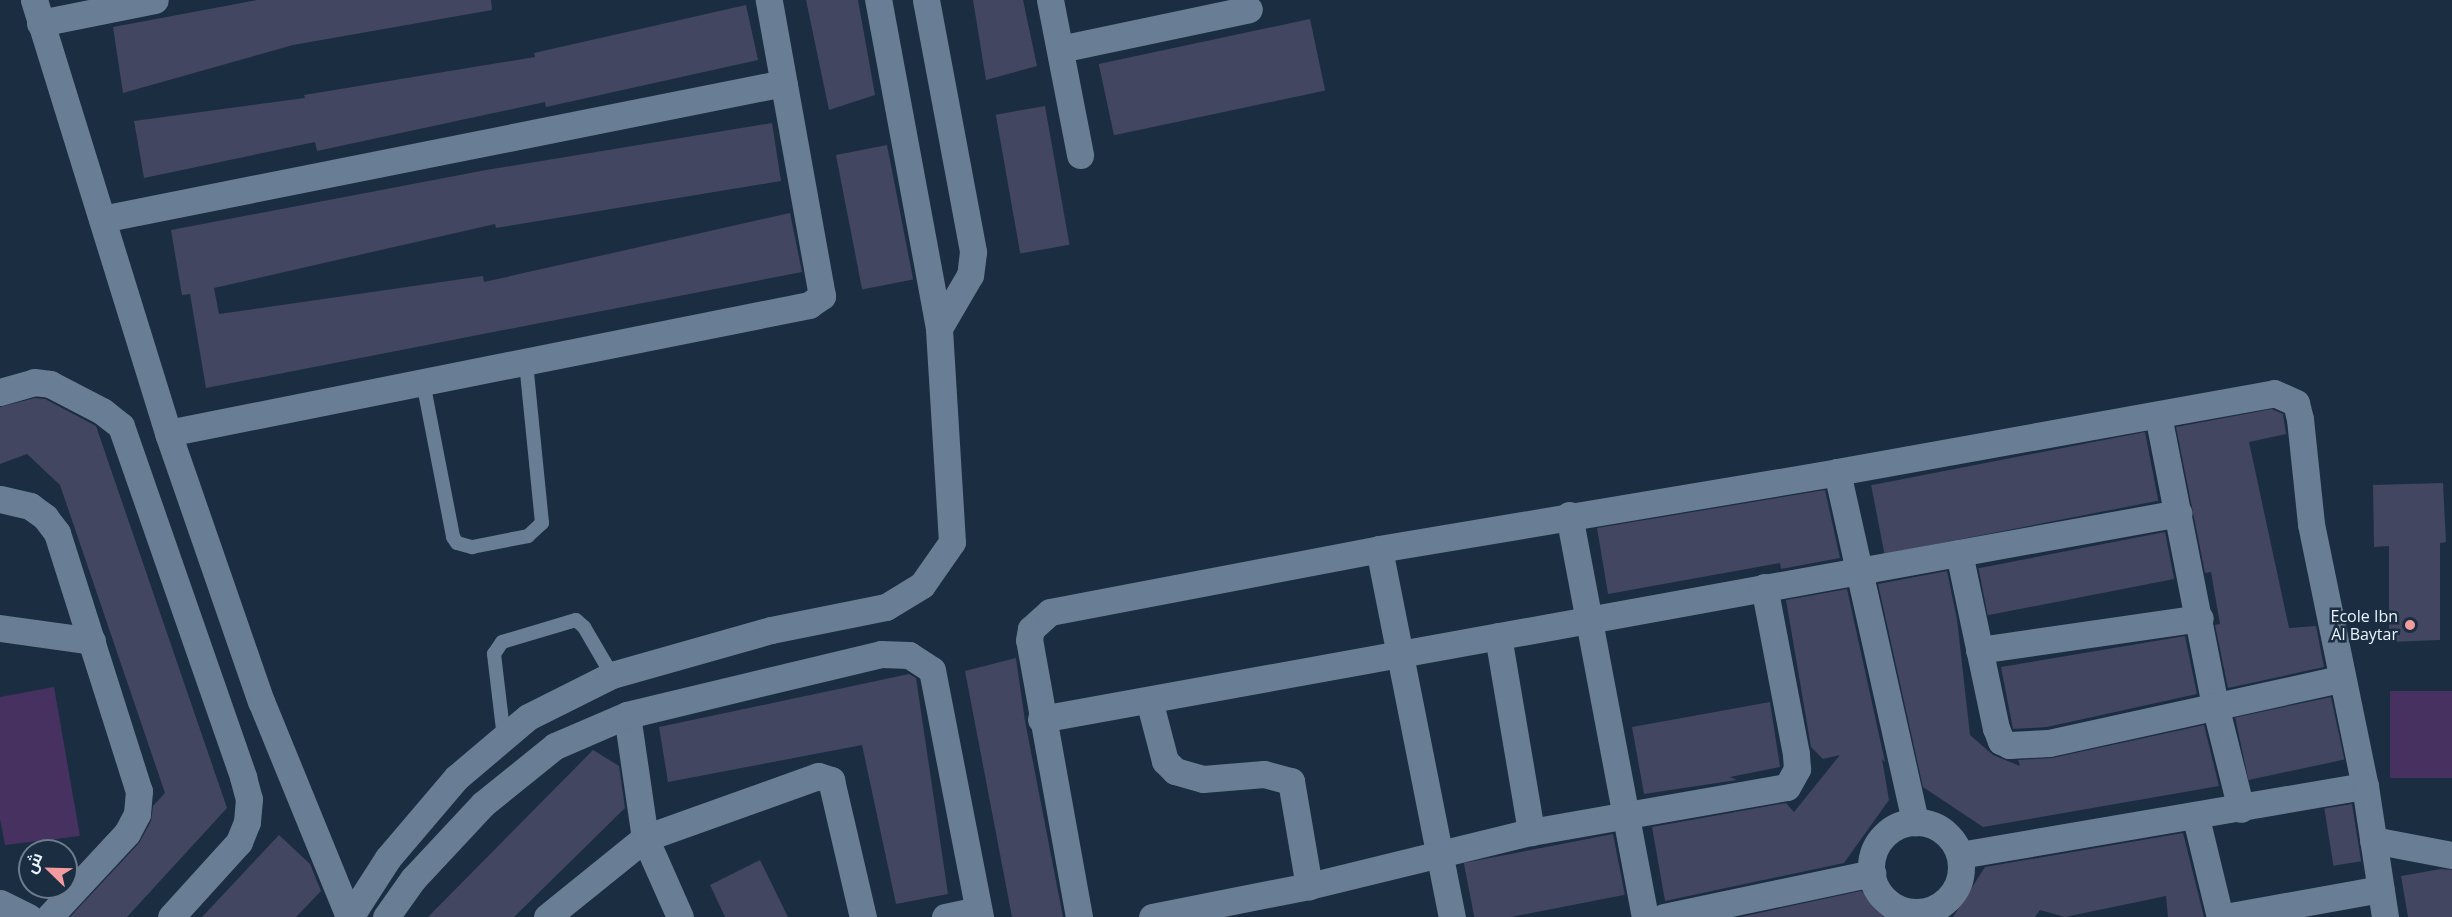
<!DOCTYPE html>
<meta charset="utf-8">
<style>
body{margin:0}
#map{position:relative;width:2452px;height:917px;overflow:hidden;background:#1b2d41;font-family:"Open Sans",Cairo,sans-serif}
div>[style]{position:absolute}
.green>*{inset:0;background:#463161;transform-origin:0 0}
.building>*{inset:0;background:#424660;transform-origin:0 0}
.lane>*{height:14px;margin:-7px;padding:0 7px;transform-origin:7px;border-radius:7px;background:#697d95}
.street>*{height:27px;margin:-13.5px;padding:0 13.5px;transform-origin:13.5px;border-radius:13.5px;background:#697d95}
.street>.ring{margin:-13.5px;padding:0;box-sizing:content-box;background:none;border:27px solid #697d95;border-radius:50%}
.dots>*{width:16px;height:16px;translate:-50% -50%;box-sizing:border-box;border:3px solid #1b2d41;border-radius:50%}
span{translate:-50% -50%;white-space:nowrap;text-align:center;line-height:1.15;-webkit-text-stroke:5px #1b2d41;paint-order:stroke}
.poi-label{font-size:16px;color:#eaf4ff}
.right{translate:-100% -50%;text-align:right}
.north{position:absolute;left:18px;top:839px;width:60px;height:60px;box-sizing:border-box;background:#1b2d41;border:2px solid #6e7d8d;border-radius:50%;rotate:293deg;font-size:16px;font-weight:700;line-height:24px;text-align:center;color:#eaf4ff}
.north::after{content:'';display:block;margin:auto;width:21px;height:27px;background:#f49b9f;clip-path:polygon(50% 0,100% 100%,50% 72%,0 100%)}
</style>
<div id="map">
<div class="green">
<div style="clip-path:polygon(54px 687px,80px 836px,5px 845px,0 819px,0 697px)"></div>
<div style="left:2452px;top:691px;width:87px;height:62px;rotate:90deg"></div>
</div>
<div class="building">
<div style="clip-path:polygon(257px 0,491px 0,492px 10px,293px 45px,123px 93px,113px 27px)"></div>
<div style="clip-path:polygon(806px 0,858px 0,875px 95px,829px 110px)"></div>
<div style="clip-path:polygon(973px 0,1023px 0,1037px 66px,986px 80px)"></div>
<div style="clip-path:polygon(746px 5px,758px 60px,546px 107px,545px 102px,317px 151px,315px 142px,144px 178px,134px 121px,305px 98px,304px 95px,535px 57px,534px 53px)"></div>
<div style="left:1310px;top:19px;width:73px;height:216px;rotate:78deg"></div>
<div style="left:1045px;top:106px;width:141px;height:50px;rotate:80deg"></div>
<div style="clip-path:polygon(772px 123px,781px 181px,496px 228px,495px 224px,214px 288px,219px 314px,483px 276px,484px 282px,790px 213px,802px 272px,206px 388px,190px 294px,182px 295px,171px 230px,486px 170px)"></div>
<div style="left:887px;top:145px;width:137px;height:52px;rotate:79deg"></div>
<div style="clip-path:polygon(35px 398px,45px 399px,96px 426px,227px 808px,127px 917px,70px 917px,139px 843px,151px 821px,153px 806px,165px 793px,60px 485px,27px 454px,0 464px,0 407px)"></div>
<div style="clip-path:polygon(2272px 409px,2283px 414px,2286px 434px,2249px 442px,2289px 628px,2316px 626px,2324px 667px,2228px 688px,2215px 625px,2220px 624px,2211px 572px,2205px 573px,2176px 427px)"></div>
<div style="left:2145px;top:432px;width:70px;height:279px;rotate:79deg"></div>
<div style="clip-path:polygon(2443px 483px,2446px 542px,2440px 543px,2440px 640px,2389px 642px,2389px 546px,2374px 547px,2373px 485px)"></div>
<div style="clip-path:polygon(1825px 490px,1840px 558px,1781px 569px,1780px 563px,1608px 594px,1597px 528px)"></div>
<div style="left:2165px;top:532px;width:48px;height:190px;rotate:79deg"></div>
<div style="clip-path:polygon(1947px 571px,1957px 619px,1970px 735px,1993px 755px,2020px 766px,2018px 760px,2052px 758px,2204px 725px,2219px 786px,1983px 827px,1923px 787px,1878px 584px)"></div>
<div style="clip-path:polygon(1847px 589px,1885px 762px,1882px 759px,1889px 800px,1844px 863px,1665px 901px,1652px 827px,1786px 803px,1794px 812px,1840px 755px,1823px 759px,1811px 747px,1786px 600px)"></div>
<div style="clip-path:polygon(2185px 636px,2197px 694px,2047px 727px,2013px 729px,2001px 667px)"></div>
<div style="clip-path:polygon(1016px 658px,1025px 721px,1063px 917px,1012px 917px,965px 671px)"></div>
<div style="clip-path:polygon(909px 674px,916px 678px,948px 894px,896px 904px,862px 745px,668px 782px,659px 727px)"></div>
<div style="left:2331px;top:697px;width:64px;height:98px;rotate:78deg"></div>
<div style="clip-path:polygon(1770px 702px,1780px 767px,1730px 777px,1737px 780px,1644px 794px,1632px 727px)"></div>
<div style="clip-path:polygon(593px 750px,619px 766px,625px 808px,514px 917px,428px 917px)"></div>
<div style="left:2352px;top:804px;width:58px;height:28px;rotate:81deg"></div>
<div style="clip-path:polygon(2183px 833px,2204px 917px,2168px 917px,2166px 896px,2065px 917px,2040px 910px,2035px 917px,1953px 917px,1985px 867px)"></div>
<div style="left:1613px;top:834px;width:62px;height:152px;rotate:79deg"></div>
<div style="clip-path:polygon(279px 835px,310px 864px,321px 891px,296px 917px,202px 917px)"></div>
<div style="clip-path:polygon(760px 860px,788px 917px,725px 917px,710px 885px)"></div>
<div style="clip-path:polygon(2441px 869px,2452px 870px,2452px 917px,2408px 917px,2401px 876px)"></div>
<div style="clip-path:polygon(1861px 891px,1895px 917px,1740px 917px)"></div>
</div>
<div class="lane">
<div style="left:423px;top:382px;width:158px;rotate:79deg"></div>
<div style="left:453px;top:537px;width:7px;rotate:56deg"></div>
<div style="left:457px;top:543px;width:16px;rotate:15deg"></div>
<div style="left:472px;top:547px;width:57px;rotate:-11.1deg"></div>
<div style="left:528px;top:536px;width:19px;rotate:-43deg"></div>
<div style="left:542px;top:523px;width:162px;rotate:-95.7deg"></div>
<div style="left:504px;top:738px;width:85px;rotate:-96.8deg"></div>
<div style="left:494px;top:654px;width:14px;rotate:-56deg"></div>
<div style="left:502px;top:642px;width:77px;rotate:-16.6deg"></div>
<div style="left:576px;top:620px;width:11px;rotate:41deg"></div>
<div style="left:584px;top:627px;width:56px;rotate:59.7deg"></div>
</div>
<div class="street">
<div style="left:34px;top:0;width:456px;rotate:72.8deg"></div>
<div style="left:169px;top:436px;width:281px;rotate:70.9deg"></div>
<div style="left:261px;top:701px;width:233px;rotate:67.8deg"></div>
<div style="left:926px;top:0;width:256px;rotate:79.4deg"></div>
<div style="left:973px;top:252px;width:23px;rotate:97deg"></div>
<div style="left:970px;top:275px;width:61px;rotate:120.3deg"></div>
<div style="left:1050px;top:0;width:158px;rotate:79deg"></div>
<div style="left:40px;top:23px;width:117px;rotate:-11.3deg"></div>
<div style="left:1060px;top:49px;width:193px;rotate:-11.9deg"></div>
<div style="left:102px;top:219px;width:695px;rotate:-11.28deg"></div>
<div style="left:0;top:392px;width:35px;rotate:-16deg"></div>
<div style="left:34px;top:382px;width:16px;rotate:7deg"></div>
<div style="left:50px;top:384px;width:59px;rotate:27.4deg"></div>
<div style="left:102px;top:411px;width:24px;rotate:38deg"></div>
<div style="left:121px;top:426px;width:372px;rotate:70.8deg"></div>
<div style="left:243px;top:777px;width:23px;rotate:75deg"></div>
<div style="left:249px;top:799px;width:23px;rotate:95deg"></div>
<div style="left:247px;top:822px;width:22px;rotate:112deg"></div>
<div style="left:239px;top:842px;width:101px;rotate:132.2deg"></div>
<div style="left:2158px;top:415px;width:296px;rotate:78.9deg"></div>
<div style="left:2215px;top:705px;width:107px;rotate:76deg"></div>
<div style="left:168px;top:433px;width:654px;rotate:-11.29deg"></div>
<div style="left:809px;top:305px;width:16px;rotate:-35deg"></div>
<div style="left:822px;top:296px;width:301px;rotate:-100.2deg"></div>
<div style="left:1837px;top:472px;width:359px;rotate:77.4deg"></div>
<div style="left:0;top:499px;width:31px;rotate:13deg"></div>
<div style="left:30px;top:506px;width:19px;rotate:36deg"></div>
<div style="left:45px;top:517px;width:20px;rotate:53deg"></div>
<div style="left:57px;top:533px;width:271px;rotate:72.4deg"></div>
<div style="left:139px;top:791px;width:23px;rotate:95deg"></div>
<div style="left:137px;top:814px;width:21px;rotate:118deg"></div>
<div style="left:127px;top:833px;width:115px;rotate:132.9deg"></div>
<div style="left:1569px;top:515px;width:409px;rotate:79.3deg"></div>
<div style="left:1379px;top:549px;width:375px;rotate:78.8deg"></div>
<div style="left:1959px;top:553px;width:179px;rotate:78.1deg"></div>
<div style="left:1996px;top:728px;width:14px;rotate:69deg"></div>
<div style="left:2001px;top:741px;width:9px;rotate:27deg"></div>
<div style="left:2009px;top:745px;width:40px;rotate:-2.9deg"></div>
<div style="left:2049px;top:743px;width:299px;rotate:-12.4deg"></div>
<div style="left:0;top:628px;width:93px;rotate:8deg"></div>
<div style="left:1498px;top:636px;width:199px;rotate:80.4deg"></div>
<div style="left:1979px;top:650px;width:223px;rotate:-8.2deg"></div>
<div style="left:1149px;top:700px;width:63px;rotate:75.3deg"></div>
<div style="left:1165px;top:761px;width:14px;rotate:45deg"></div>
<div style="left:1175px;top:771px;width:29px;rotate:16deg"></div>
<div style="left:1203px;top:779px;width:61px;rotate:-4.7deg"></div>
<div style="left:1264px;top:774px;width:28px;rotate:15deg"></div>
<div style="left:1291px;top:781px;width:107px;rotate:80.3deg"></div>
<div style="left:627px;top:715px;width:124px;rotate:81.7deg"></div>
<div style="left:645px;top:838px;width:86px;rotate:66.1deg"></div>
<div style="left:1041px;top:719px;width:1156px;rotate:-10.26deg"></div>
<div style="left:2196px;top:818px;width:102px;rotate:76.4deg"></div>
<div class="ring" style="left:1871px;top:822px;width:63px;height:63px"></div>
<div style="left:2373px;top:840px;width:80px;rotate:10.8deg"></div>
<div style="left:1960px;top:855px;width:411px;rotate:-9.7deg"></div>
<div style="left:0;top:903px;width:32px;rotate:26deg"></div>
<div style="left:350px;top:917px;width:70px;rotate:-57.2deg"></div>
<div style="left:388px;top:858px;width:105px;rotate:-49.6deg"></div>
<div style="left:456px;top:778px;width:94px;rotate:-40.3deg"></div>
<div style="left:528px;top:717px;width:94px;rotate:-26.6deg"></div>
<div style="left:612px;top:675px;width:165px;rotate:-15.8deg"></div>
<div style="left:771px;top:630px;width:117px;rotate:-11.3deg"></div>
<div style="left:886px;top:607px;width:42px;rotate:-31.4deg"></div>
<div style="left:922px;top:585px;width:52px;rotate:-55.1deg"></div>
<div style="left:952px;top:542px;width:214px;rotate:-93.5deg"></div>
<div style="left:939px;top:328px;width:334px;rotate:-100.5deg"></div>
<div style="left:386px;top:917px;width:47px;rotate:-54.6deg"></div>
<div style="left:413px;top:879px;width:103px;rotate:-47deg"></div>
<div style="left:483px;top:804px;width:92px;rotate:-38.9deg"></div>
<div style="left:555px;top:746px;width:78px;rotate:-23.3deg"></div>
<div style="left:627px;top:715px;width:261px;rotate:-13.5deg"></div>
<div style="left:881px;top:654px;width:28px;rotate:2deg"></div>
<div style="left:909px;top:655px;width:27px;rotate:33deg"></div>
<div style="left:932px;top:670px;width:252px;rotate:79deg"></div>
<div style="left:547px;top:917px;width:126px;rotate:-38.9deg"></div>
<div style="left:645px;top:838px;width:184px;rotate:-19.7deg"></div>
<div style="left:818px;top:776px;width:14px;rotate:17deg"></div>
<div style="left:831px;top:780px;width:141px;rotate:76.9deg"></div>
<div style="left:945px;top:917px;width:34px;rotate:-12deg"></div>
<div style="left:1079px;top:917px;width:281px;rotate:-100.2deg"></div>
<div style="left:1029px;top:640px;width:11px;rotate:-80deg"></div>
<div style="left:1031px;top:629px;width:25px;rotate:-42deg"></div>
<div style="left:1050px;top:612px;width:335px;rotate:-10.8deg"></div>
<div style="left:1379px;top:549px;width:464px;rotate:-9.5deg"></div>
<div style="left:1837px;top:472px;width:444px;rotate:-10.2deg"></div>
<div style="left:2274px;top:393px;width:24px;rotate:24deg"></div>
<div style="left:2296px;top:403px;width:16px;rotate:76deg"></div>
<div style="left:2300px;top:419px;width:106px;rotate:84deg"></div>
<div style="left:2311px;top:524px;width:268px;rotate:78.4deg"></div>
<div style="left:2365px;top:786px;width:133px;rotate:81.3deg"></div>
<div style="left:1152px;top:917px;width:160px;rotate:-11.2deg"></div>
<div style="left:1309px;top:886px;width:228px;rotate:-13.7deg"></div>
<div style="left:1531px;top:832px;width:260px;rotate:-10deg"></div>
<div style="left:1787px;top:787px;width:21px;rotate:-61deg"></div>
<div style="left:1797px;top:769px;width:15px;rotate:-94deg"></div>
<div style="left:1796px;top:754px;width:170px;rotate:-100.8deg"></div>
<div style="left:1664px;top:917px;width:213px;rotate:-11.9deg"></div>
<div style="left:2225px;top:917px;width:158px;rotate:-10.2deg"></div>
</div>
<div class="dots">
<div style="left:2410px;top:625px;background:#f49b9f"></div>
</div>
<div class="poi-label">
<span class="right" style="left:2398px;top:625px">Ecole Ibn<br>Al Baytar</span>
</div>
<div class="north">ش</div>
</div>
